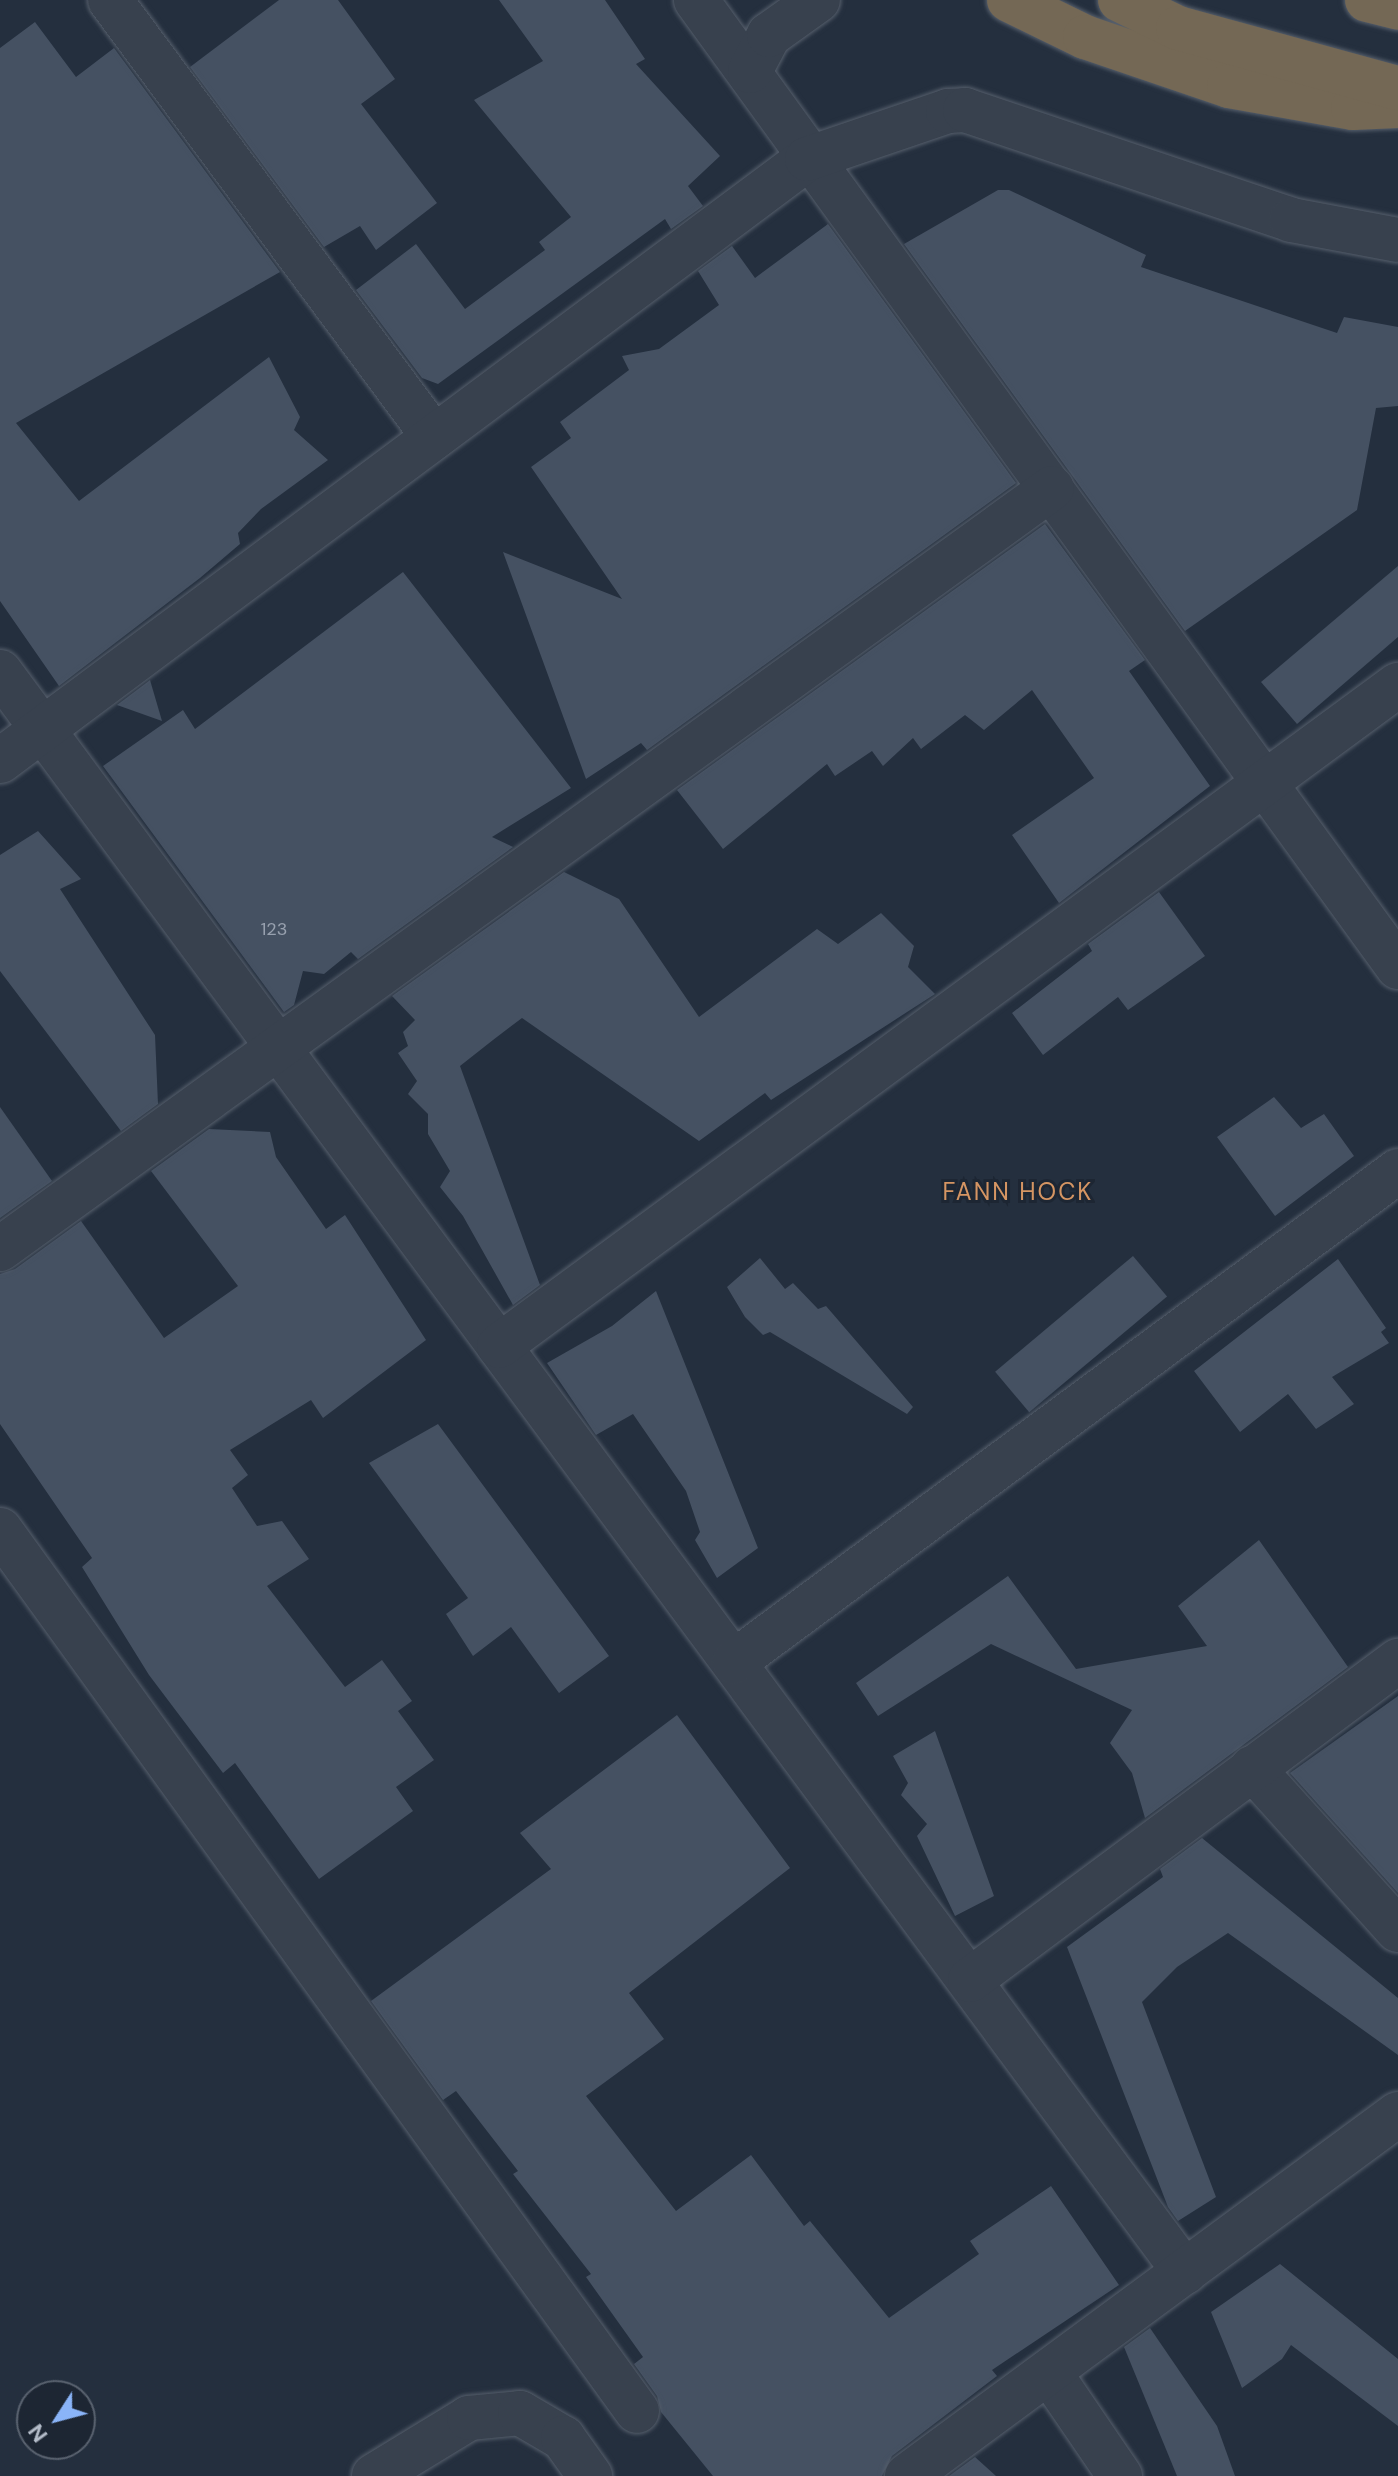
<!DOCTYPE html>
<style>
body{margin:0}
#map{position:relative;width:1398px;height:2476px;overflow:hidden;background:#242f3e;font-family:"DM Sans",sans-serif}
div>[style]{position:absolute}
.building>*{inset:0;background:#455162;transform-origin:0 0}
.roads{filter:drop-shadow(0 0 2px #565f6c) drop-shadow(0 0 2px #565f6c)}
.minor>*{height:44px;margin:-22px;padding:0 22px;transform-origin:22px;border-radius:22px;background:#38414e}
.highway>*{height:44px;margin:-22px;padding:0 22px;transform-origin:22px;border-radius:22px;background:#746855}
span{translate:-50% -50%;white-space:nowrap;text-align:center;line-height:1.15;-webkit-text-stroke:6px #1d2633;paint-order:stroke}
.number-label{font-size:18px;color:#98a1af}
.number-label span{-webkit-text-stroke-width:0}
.neighbourhood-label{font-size:24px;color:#d59563;letter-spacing:2px}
.north{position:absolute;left:16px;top:2380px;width:80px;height:80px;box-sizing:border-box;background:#1d2633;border:2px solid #59626f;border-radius:50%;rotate:234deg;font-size:22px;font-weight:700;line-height:32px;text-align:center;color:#b4bcc9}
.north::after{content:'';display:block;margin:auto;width:28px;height:36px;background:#8ab4f8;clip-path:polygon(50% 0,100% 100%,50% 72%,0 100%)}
</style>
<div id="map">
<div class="building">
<div style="clip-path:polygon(279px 0,338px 0,395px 79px,361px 104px,437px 203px,376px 250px,360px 226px,324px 247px,190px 67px)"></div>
<div style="clip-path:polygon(499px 0,605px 0,645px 59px,636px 64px,720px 156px,688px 186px,703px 206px,671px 229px,665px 219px,438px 384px,422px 378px,356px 290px,416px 244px,465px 309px,545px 250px,539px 242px,571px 217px,474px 100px,543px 61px)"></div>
<div style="clip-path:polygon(35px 22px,76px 77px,114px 48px,280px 272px,16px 423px,79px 501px,269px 357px,300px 417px,294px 430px,328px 460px,261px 509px,238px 533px,240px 544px,200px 578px,59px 686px,0 601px,0 48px)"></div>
<div style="clip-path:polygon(998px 190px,1009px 190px,1146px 255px,1141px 267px,1337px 333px,1344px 317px,1398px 327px,1398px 406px,1376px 408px,1357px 510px,1185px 631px,904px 244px)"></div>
<div style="clip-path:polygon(828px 224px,1016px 483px,647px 750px,641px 743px,586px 779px,503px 552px,622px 599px,531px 467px,571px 438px,560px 422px,629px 370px,622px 356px,659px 349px,719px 305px,698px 271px,732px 246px,755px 278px)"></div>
<div style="clip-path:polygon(1045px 524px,1145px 660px,1129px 671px,1210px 786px,1059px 903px,1012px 835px,1094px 778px,1032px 690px,984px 730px,965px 715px,921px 749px,913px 738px,883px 766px,872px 751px,835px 776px,827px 764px,723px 849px,677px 790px)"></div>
<div style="clip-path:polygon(1398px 566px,1398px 637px,1297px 724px,1261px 682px)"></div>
<div style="clip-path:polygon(403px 572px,571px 788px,492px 837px,513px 847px,358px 959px,351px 952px,324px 974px,303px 971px,294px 1005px,284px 1012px,103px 766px,183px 710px,195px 729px)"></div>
<div style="clip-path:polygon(150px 680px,162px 721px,117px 705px)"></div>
<div style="clip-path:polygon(38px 831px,81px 879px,60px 889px,155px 1035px,158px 1104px,121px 1131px,0 971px,0 855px)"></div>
<div style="clip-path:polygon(564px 872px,619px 899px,699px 1017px,817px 929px,838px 944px,881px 913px,914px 946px,908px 967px,935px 994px,771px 1100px,765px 1093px,699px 1141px,522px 1018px,493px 1040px,460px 1066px,540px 1285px,513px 1305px,463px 1216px,440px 1187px,450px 1171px,428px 1134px,428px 1114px,408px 1094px,417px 1081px,398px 1053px,408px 1046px,403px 1032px,415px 1020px,392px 996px)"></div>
<div style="clip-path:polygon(1159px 892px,1205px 956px,1128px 1010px,1118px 997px,1043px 1055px,1012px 1013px,1092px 951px,1088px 944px)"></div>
<div style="clip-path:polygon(1274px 1097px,1301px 1128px,1324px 1114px,1354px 1156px,1275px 1216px,1217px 1137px)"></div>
<div style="clip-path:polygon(0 1107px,52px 1181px,0 1218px)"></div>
<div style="clip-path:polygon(209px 1129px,270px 1132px,276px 1157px,326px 1229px,345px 1215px,426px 1340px,323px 1418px,311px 1400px,230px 1450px,248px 1475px,232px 1488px,257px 1526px,282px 1521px,309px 1559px,267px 1586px,345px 1687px,382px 1660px,412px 1701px,398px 1711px,434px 1760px,396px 1787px,413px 1811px,319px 1879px,235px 1763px,223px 1773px,149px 1675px,82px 1567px,92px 1558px,0 1424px,0 1274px,15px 1269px,81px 1221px,164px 1338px,238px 1286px,151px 1171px)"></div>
<div style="left:1133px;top:1256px;width:53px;height:180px;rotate:50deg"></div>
<div style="clip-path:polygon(760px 1258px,785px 1289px,793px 1283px,818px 1309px,826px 1306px,913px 1407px,907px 1414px,770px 1332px,763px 1335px,745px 1317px,727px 1287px)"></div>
<div style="clip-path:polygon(1338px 1259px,1386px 1328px,1381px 1332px,1389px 1343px,1332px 1377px,1354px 1404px,1316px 1429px,1288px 1394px,1240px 1432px,1194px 1371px)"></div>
<div style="clip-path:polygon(656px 1291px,758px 1548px,717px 1578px,695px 1540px,700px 1532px,686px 1491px,633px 1414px,596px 1435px,547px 1363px,612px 1326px)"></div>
<div style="clip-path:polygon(438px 1424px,609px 1656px,559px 1693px,511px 1627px,473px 1656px,446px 1614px,468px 1598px,369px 1463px)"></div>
<div style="clip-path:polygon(1259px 1540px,1348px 1667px,1145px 1818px,1132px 1773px,1110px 1743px,1132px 1710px,991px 1644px,878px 1716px,856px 1683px,1008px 1576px,1076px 1669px,1207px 1646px,1178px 1606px)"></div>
<div style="clip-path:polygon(1398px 1696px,1398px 1893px,1290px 1773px)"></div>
<div style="clip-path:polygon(677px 1715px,790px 1868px,629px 1993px,664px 2039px,586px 2096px,676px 2211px,751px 2155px,804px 2226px,810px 2221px,889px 2318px,979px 2254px,970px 2241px,1051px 2186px,1119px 2285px,992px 2370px,997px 2376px,892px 2456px,882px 2476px,713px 2476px,661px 2412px,657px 2396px,634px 2364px,643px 2357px,586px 2277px,591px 2274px,513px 2174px,518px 2171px,456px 2091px,443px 2100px,371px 2001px,551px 1869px,520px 1833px)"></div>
<div style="clip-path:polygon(935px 1731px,994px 1896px,955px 1916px,917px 1836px,927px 1824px,901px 1795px,908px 1783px,893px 1756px)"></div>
<div style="clip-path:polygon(1202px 1838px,1398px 1998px,1398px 2055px,1228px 1933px,1177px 1967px,1142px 2002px,1216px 2197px,1178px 2221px,1168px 2207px,1067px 1947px,1163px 1877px,1160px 1869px)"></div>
<div style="clip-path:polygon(1280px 2264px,1398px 2359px,1398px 2426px,1291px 2345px,1282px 2359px,1242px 2388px,1211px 2312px)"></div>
<div style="clip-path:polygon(1150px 2328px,1217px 2426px,1235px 2476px,1177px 2476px,1124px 2347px)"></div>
<div style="clip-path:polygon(975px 2457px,996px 2476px,949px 2476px)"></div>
</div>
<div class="roads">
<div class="minor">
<div style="left:110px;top:0;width:544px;rotate:53.45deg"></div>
<div style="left:696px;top:0;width:1195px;rotate:54.02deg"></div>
<div style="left:750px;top:71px;width:41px;rotate:-62.2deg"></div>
<div style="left:769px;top:35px;width:60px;rotate:-35.5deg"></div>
<div style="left:0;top:672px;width:1991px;rotate:53.48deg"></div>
<div style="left:0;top:761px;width:1007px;rotate:-36.72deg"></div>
<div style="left:807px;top:159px;width:149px;rotate:-18.8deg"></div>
<div style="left:948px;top:111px;width:17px;rotate:-3deg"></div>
<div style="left:965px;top:110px;width:344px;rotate:18.6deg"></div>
<div style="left:1291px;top:220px;width:109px;rotate:10.6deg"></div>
<div style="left:0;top:1249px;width:1298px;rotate:-35.88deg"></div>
<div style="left:499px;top:1346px;width:1116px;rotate:-36.33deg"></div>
<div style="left:0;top:1530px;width:1087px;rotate:54.13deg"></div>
<div style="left:734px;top:1662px;width:826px;rotate:-36.48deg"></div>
<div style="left:1252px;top:1768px;width:218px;rotate:48deg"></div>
<div style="left:970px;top:1980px;width:534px;rotate:-36.7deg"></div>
<div style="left:1049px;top:2372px;width:126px;rotate:55.7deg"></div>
<div style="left:374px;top:2476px;width:111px;rotate:-31.4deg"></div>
<div style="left:469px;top:2418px;width:51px;rotate:-5.6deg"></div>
<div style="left:520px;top:2413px;width:50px;rotate:30.2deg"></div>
<div style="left:563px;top:2438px;width:47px;rotate:54.6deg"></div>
<div style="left:907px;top:2476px;width:610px;rotate:-36.4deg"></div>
</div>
<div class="highway">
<div style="left:1009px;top:0;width:85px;rotate:26deg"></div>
<div style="left:1085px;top:37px;width:152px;rotate:18.8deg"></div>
<div style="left:1229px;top:86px;width:126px;rotate:10.1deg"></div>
<div style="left:1353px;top:108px;width:45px;rotate:-2.5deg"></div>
<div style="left:1120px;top:0;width:64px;rotate:25.8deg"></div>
<div style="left:1178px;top:28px;width:228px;rotate:15.3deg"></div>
<div style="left:1367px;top:0;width:32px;rotate:14deg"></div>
</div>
</div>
<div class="number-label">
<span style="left:274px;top:929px">123</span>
</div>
<div class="neighbourhood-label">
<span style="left:1018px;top:1192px">FANN HOCK</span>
</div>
<div class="north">N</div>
</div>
